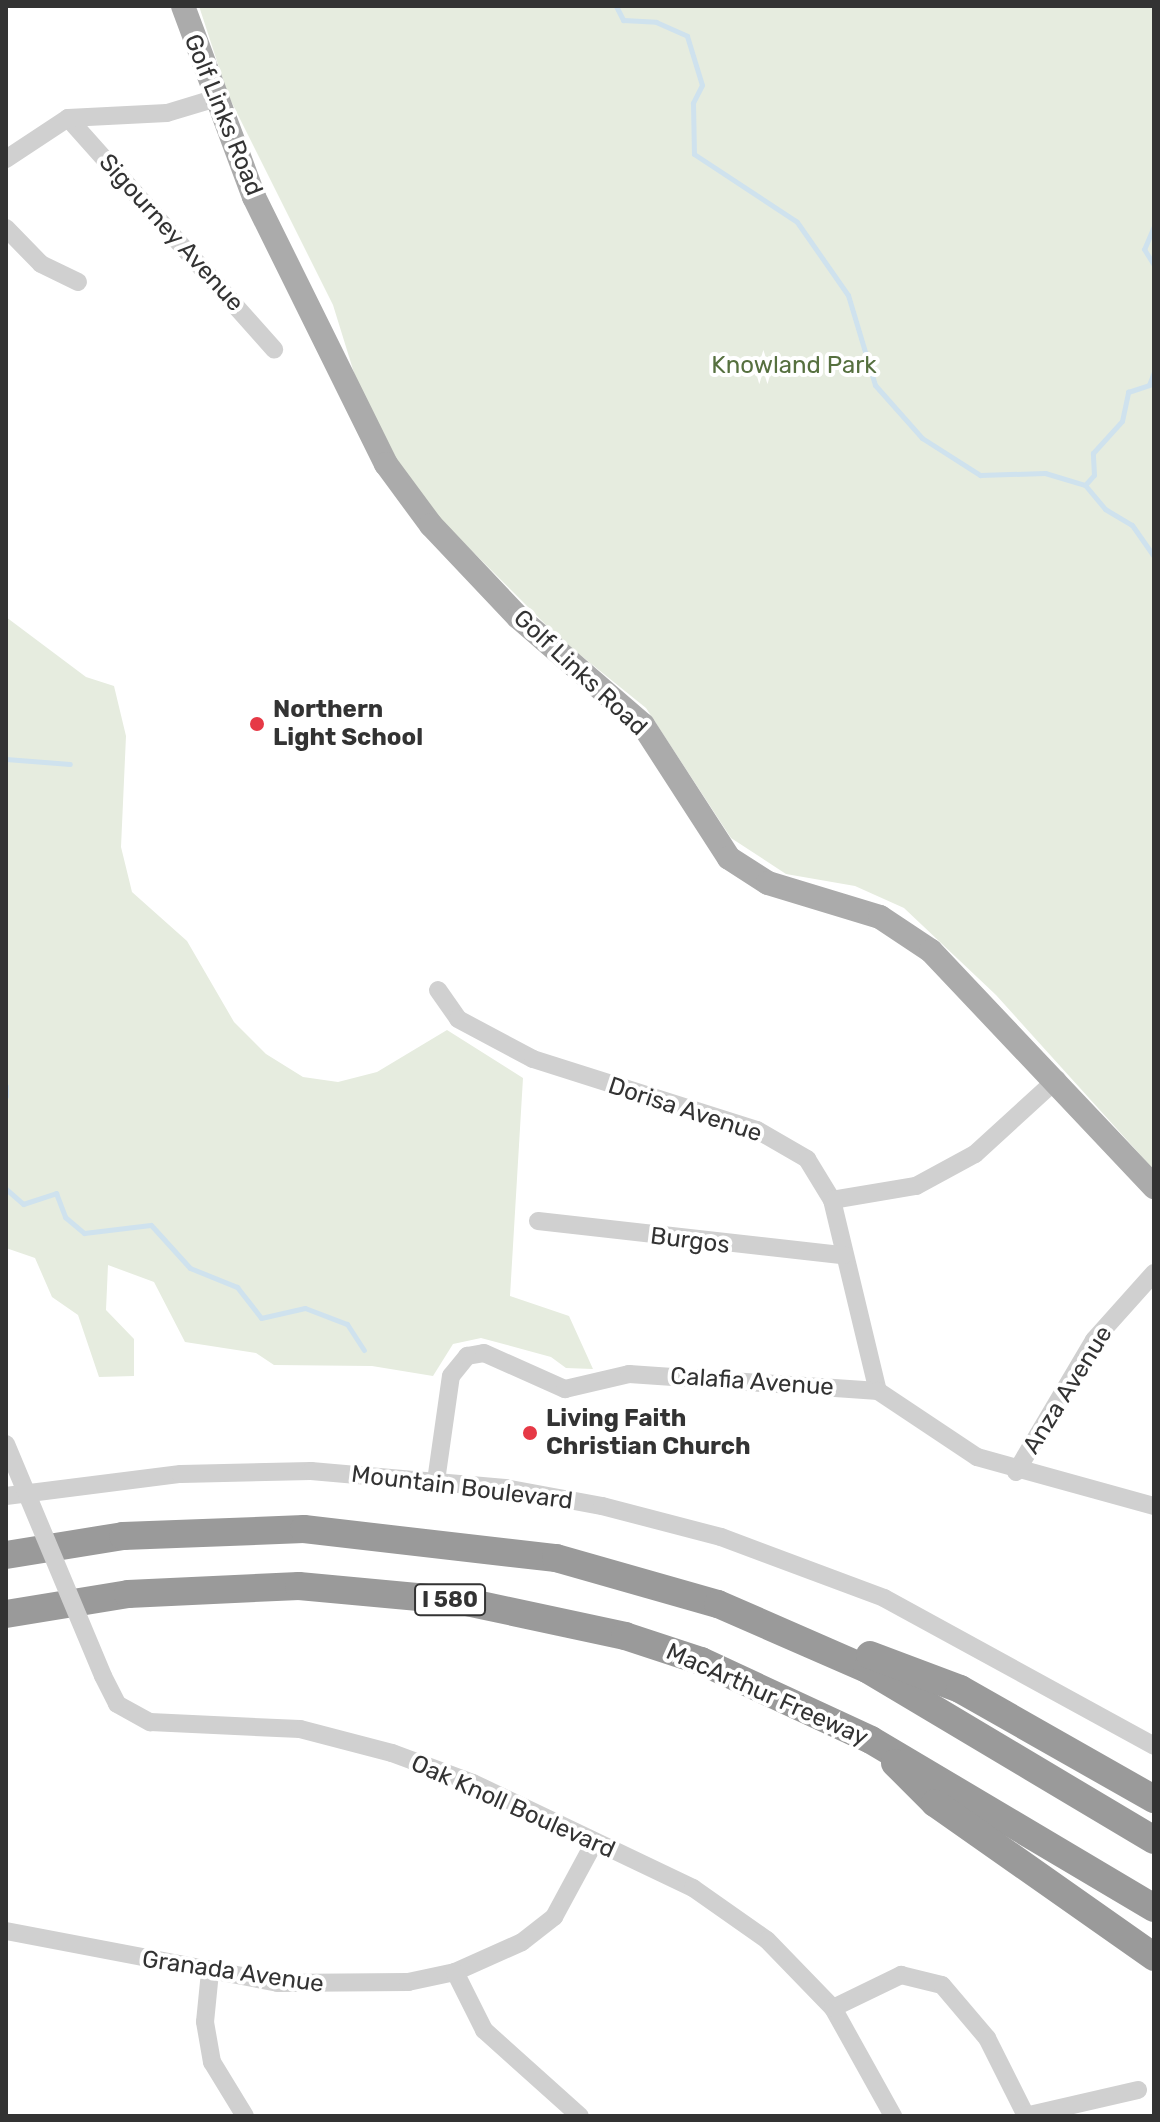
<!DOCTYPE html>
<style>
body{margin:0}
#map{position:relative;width:1160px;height:2122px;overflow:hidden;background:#fff;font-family:Rubik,sans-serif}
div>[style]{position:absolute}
.green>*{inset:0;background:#e6ecdf}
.stream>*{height:5px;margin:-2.5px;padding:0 2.5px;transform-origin:2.5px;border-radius:2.5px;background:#cfe2ee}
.minor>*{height:18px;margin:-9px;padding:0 9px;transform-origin:9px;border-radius:9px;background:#d0d0d0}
.major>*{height:24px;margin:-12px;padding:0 12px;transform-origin:12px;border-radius:12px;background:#ababab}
.highway>*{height:28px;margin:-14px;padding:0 14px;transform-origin:14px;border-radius:14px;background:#9a9a9a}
.minor-bridge>*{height:18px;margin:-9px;padding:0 9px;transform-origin:9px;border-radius:9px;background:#d0d0d0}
.dots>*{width:22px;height:22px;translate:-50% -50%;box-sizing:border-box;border:4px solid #fff;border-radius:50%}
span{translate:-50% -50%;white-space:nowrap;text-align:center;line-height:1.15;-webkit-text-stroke:8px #fff;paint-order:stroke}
.shield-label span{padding:2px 6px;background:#fff;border:2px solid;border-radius:6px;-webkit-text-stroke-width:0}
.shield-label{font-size:22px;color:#333;font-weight:700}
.street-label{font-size:24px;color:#333}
.park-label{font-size:24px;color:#56703f}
.poi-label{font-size:24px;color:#333;font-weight:700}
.left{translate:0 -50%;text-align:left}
.frame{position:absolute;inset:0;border:8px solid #333;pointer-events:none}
</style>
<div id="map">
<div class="green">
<div style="clip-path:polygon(199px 6px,1154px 6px,1154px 1170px,996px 995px,904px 908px,855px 886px,786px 874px,731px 838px,646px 708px,558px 637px,435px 514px,394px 457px,355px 376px,333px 305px,228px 95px)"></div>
<div style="clip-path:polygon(6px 617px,86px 677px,114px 686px,126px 736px,121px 847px,132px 892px,187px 941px,234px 1022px,266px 1054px,303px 1077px,338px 1082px,377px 1072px,447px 1030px,523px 1078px,510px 1296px,569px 1316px,593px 1369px,566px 1368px,551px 1357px,481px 1338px,453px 1344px,433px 1376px,372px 1366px,274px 1365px,256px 1353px,185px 1342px,154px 1282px,108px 1265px,106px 1310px,134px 1339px,134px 1376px,99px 1377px,78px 1315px,52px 1297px,35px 1258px,6px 1248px)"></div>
</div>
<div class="stream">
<div style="left:616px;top:6px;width:16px;rotate:63deg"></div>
<div style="left:623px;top:20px;width:33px;rotate:3deg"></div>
<div style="left:656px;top:22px;width:34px;rotate:24deg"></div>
<div style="left:687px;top:36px;width:51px;rotate:73deg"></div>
<div style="left:702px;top:85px;width:20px;rotate:117deg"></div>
<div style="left:693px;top:103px;width:51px;rotate:88.9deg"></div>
<div style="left:694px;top:154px;width:123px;rotate:33.4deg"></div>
<div style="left:797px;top:222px;width:89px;rotate:55.1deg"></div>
<div style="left:848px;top:295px;width:94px;rotate:73.3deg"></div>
<div style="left:875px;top:385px;width:71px;rotate:48.4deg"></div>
<div style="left:922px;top:438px;width:69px;rotate:32.5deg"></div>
<div style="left:980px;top:475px;width:65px;rotate:-1.8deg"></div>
<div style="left:1045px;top:473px;width:42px;rotate:16.7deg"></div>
<div style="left:1085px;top:485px;width:31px;rotate:50deg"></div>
<div style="left:1105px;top:509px;width:31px;rotate:31deg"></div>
<div style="left:1132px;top:525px;width:39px;rotate:55deg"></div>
<div style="left:1154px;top:226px;width:25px;rotate:113deg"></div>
<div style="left:1144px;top:249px;width:19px;rotate:58deg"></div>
<div style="left:1085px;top:485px;width:13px;rotate:-48deg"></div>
<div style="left:1094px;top:475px;width:22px;rotate:-93deg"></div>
<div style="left:1093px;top:453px;width:43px;rotate:-47.8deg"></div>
<div style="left:1122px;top:421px;width:30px;rotate:-78deg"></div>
<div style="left:1128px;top:392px;width:22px;rotate:-18deg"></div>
<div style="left:1149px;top:385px;width:14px;rotate:-69deg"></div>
<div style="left:6px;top:759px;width:64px;rotate:4.5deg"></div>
<div style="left:6px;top:1086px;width:10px;rotate:90deg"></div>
<div style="left:6px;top:1189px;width:23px;rotate:41deg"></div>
<div style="left:23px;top:1204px;width:35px;rotate:-18deg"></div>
<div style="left:56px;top:1193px;width:26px;rotate:69deg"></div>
<div style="left:65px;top:1217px;width:25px;rotate:40deg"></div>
<div style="left:84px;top:1233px;width:67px;rotate:-6.8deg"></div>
<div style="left:151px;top:1225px;width:58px;rotate:47.8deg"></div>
<div style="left:190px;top:1268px;width:51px;rotate:22deg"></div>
<div style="left:237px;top:1287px;width:39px;rotate:52deg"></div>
<div style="left:261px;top:1318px;width:45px;rotate:-12.8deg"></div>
<div style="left:305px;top:1308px;width:45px;rotate:20.9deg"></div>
<div style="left:347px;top:1324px;width:31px;rotate:57deg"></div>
</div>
<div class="minor">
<div style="left:68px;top:118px;width:310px;rotate:48.3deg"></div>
<div style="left:6px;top:159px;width:74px;rotate:-33.5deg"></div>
<div style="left:68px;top:118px;width:99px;rotate:-2.9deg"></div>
<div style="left:167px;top:113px;width:48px;rotate:-16.9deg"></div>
<div style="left:6px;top:228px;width:50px;rotate:45.8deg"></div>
<div style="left:41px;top:264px;width:41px;rotate:25.9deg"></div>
<div style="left:438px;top:990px;width:35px;rotate:55deg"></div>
<div style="left:458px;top:1019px;width:85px;rotate:28.1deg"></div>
<div style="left:533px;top:1059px;width:235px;rotate:17.6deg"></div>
<div style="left:757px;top:1130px;width:58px;rotate:30.1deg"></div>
<div style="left:807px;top:1159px;width:48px;rotate:58.6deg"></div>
<div style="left:832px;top:1200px;width:196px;rotate:76.5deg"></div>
<div style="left:832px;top:1200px;width:85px;rotate:-9.5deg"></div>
<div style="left:916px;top:1186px;width:67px;rotate:-28.5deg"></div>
<div style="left:975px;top:1154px;width:111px;rotate:-42.4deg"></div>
<div style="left:538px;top:1221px;width:307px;rotate:6.4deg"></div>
<div style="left:1016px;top:1472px;width:153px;rotate:-59.4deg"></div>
<div style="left:1094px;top:1340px;width:90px;rotate:-48.2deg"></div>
<div style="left:436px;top:1481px;width:106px;rotate:-81.9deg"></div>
<div style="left:451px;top:1376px;width:26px;rotate:-51deg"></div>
<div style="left:467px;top:1356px;width:17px;rotate:-10deg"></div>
<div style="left:484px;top:1353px;width:89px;rotate:24deg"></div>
<div style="left:565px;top:1389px;width:66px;rotate:-13.2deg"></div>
<div style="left:629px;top:1374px;width:250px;rotate:3.9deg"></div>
<div style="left:878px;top:1391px;width:119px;rotate:33.7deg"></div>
<div style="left:977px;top:1457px;width:184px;rotate:15.5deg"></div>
<div style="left:6px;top:1496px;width:176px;rotate:-7.2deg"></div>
<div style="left:181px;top:1474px;width:130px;rotate:-1.3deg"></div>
<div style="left:311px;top:1471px;width:195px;rotate:5deg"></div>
<div style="left:505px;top:1488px;width:99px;rotate:10.5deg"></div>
<div style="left:602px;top:1506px;width:123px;rotate:14.6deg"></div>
<div style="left:721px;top:1537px;width:174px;rotate:20.5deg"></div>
<div style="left:884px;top:1598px;width:308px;rotate:28.7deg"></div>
<div style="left:103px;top:1676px;width:31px;rotate:63deg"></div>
<div style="left:117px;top:1704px;width:38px;rotate:29deg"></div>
<div style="left:150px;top:1722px;width:150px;rotate:2.7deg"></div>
<div style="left:300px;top:1729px;width:95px;rotate:14.6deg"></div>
<div style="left:392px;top:1753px;width:86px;rotate:20.3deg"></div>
<div style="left:473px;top:1783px;width:244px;rotate:25.5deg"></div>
<div style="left:693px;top:1888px;width:90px;rotate:35.1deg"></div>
<div style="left:767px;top:1940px;width:95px;rotate:45.9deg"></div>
<div style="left:833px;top:2008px;width:124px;rotate:60.9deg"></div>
<div style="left:6px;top:1931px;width:277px;rotate:10.8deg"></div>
<div style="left:278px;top:1983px;width:130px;rotate:-0.4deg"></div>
<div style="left:408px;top:1982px;width:48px;rotate:-12deg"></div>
<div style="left:455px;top:1972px;width:73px;rotate:-24.1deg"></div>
<div style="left:522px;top:1942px;width:41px;rotate:-38deg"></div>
<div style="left:554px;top:1917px;width:84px;rotate:-61.6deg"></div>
<div style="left:210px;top:1972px;width:50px;rotate:95.7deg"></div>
<div style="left:205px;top:2022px;width:41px;rotate:80.1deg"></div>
<div style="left:212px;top:2062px;width:63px;rotate:58.6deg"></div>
<div style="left:455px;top:1972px;width:65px;rotate:63.4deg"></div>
<div style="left:484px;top:2030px;width:129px;rotate:41.9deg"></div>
<div style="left:833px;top:2008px;width:76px;rotate:-25.9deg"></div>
<div style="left:901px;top:1975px;width:42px;rotate:13.7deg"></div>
<div style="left:942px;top:1985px;width:70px;rotate:49.7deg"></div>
<div style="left:987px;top:2038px;width:87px;rotate:63.4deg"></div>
<div style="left:1025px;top:2116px;width:116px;rotate:-13deg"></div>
</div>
<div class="major">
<div style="left:183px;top:6px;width:204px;rotate:69.6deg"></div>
<div style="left:254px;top:197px;width:298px;rotate:63.7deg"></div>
<div style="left:386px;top:464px;width:76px;rotate:53.6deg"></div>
<div style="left:431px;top:525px;width:127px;rotate:46.6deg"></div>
<div style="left:518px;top:617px;width:165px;rotate:40.8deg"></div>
<div style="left:643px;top:725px;width:158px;rotate:57.1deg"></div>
<div style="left:729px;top:858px;width:46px;rotate:32.7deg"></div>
<div style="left:768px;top:883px;width:117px;rotate:16.9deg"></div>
<div style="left:880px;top:917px;width:61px;rotate:33.7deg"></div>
<div style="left:931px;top:951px;width:325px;rotate:46.6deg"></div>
</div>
<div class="highway">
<div style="left:6px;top:1555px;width:119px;rotate:-9.2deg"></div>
<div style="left:123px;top:1536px;width:181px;rotate:-2.2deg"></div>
<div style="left:304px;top:1529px;width:254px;rotate:6.6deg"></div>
<div style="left:556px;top:1558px;width:168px;rotate:15.9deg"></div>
<div style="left:718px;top:1604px;width:163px;rotate:23.6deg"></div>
<div style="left:867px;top:1669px;width:334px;rotate:30.8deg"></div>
<div style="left:6px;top:1614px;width:124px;rotate:-9.3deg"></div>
<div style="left:128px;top:1594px;width:171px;rotate:-2.7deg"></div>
<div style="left:299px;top:1586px;width:164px;rotate:5.3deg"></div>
<div style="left:462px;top:1601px;width:167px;rotate:12.1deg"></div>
<div style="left:625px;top:1636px;width:80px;rotate:18.2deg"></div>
<div style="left:701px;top:1661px;width:187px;rotate:24.9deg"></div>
<div style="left:871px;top:1740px;width:329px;rotate:30.7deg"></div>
<div style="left:870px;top:1655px;width:96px;rotate:20.7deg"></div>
<div style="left:960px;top:1689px;width:223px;rotate:29.6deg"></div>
<div style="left:895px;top:1763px;width:57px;rotate:45deg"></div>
<div style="left:935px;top:1803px;width:268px;rotate:35.1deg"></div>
</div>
<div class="minor-bridge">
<div style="left:6px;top:1444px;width:251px;rotate:67.3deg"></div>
</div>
<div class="dots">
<div style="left:257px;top:724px;background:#e63946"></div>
<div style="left:530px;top:1433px;background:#e63946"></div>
</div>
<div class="shield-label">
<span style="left:450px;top:1600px">I 580</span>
</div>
<div class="street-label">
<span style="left:223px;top:115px;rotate:68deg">Golf Links Road</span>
<span style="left:171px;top:233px;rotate:48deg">Sigourney Avenue</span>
<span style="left:580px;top:673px;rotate:43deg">Golf Links Road</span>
<span style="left:685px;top:1110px;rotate:18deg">Dorisa Avenue</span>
<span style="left:690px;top:1241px;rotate:7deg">Burgos</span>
<span style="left:752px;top:1382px;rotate:4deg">Calafia Avenue</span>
<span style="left:1068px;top:1390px;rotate:-58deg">Anza Avenue</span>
<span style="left:462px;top:1488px;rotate:7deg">Mountain Boulevard</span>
<span style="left:767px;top:1695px;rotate:24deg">MacArthur Freeway</span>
<span style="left:513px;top:1807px;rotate:24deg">Oak Knoll Boulevard</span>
<span style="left:233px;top:1972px;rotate:8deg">Granada Avenue</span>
</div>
<div class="park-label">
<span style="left:794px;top:366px">Knowland Park</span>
</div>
<div class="poi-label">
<span class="left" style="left:273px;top:724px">Northern<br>Light School</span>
<span class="left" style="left:546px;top:1433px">Living Faith<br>Christian Church</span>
</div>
<div class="frame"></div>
</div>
